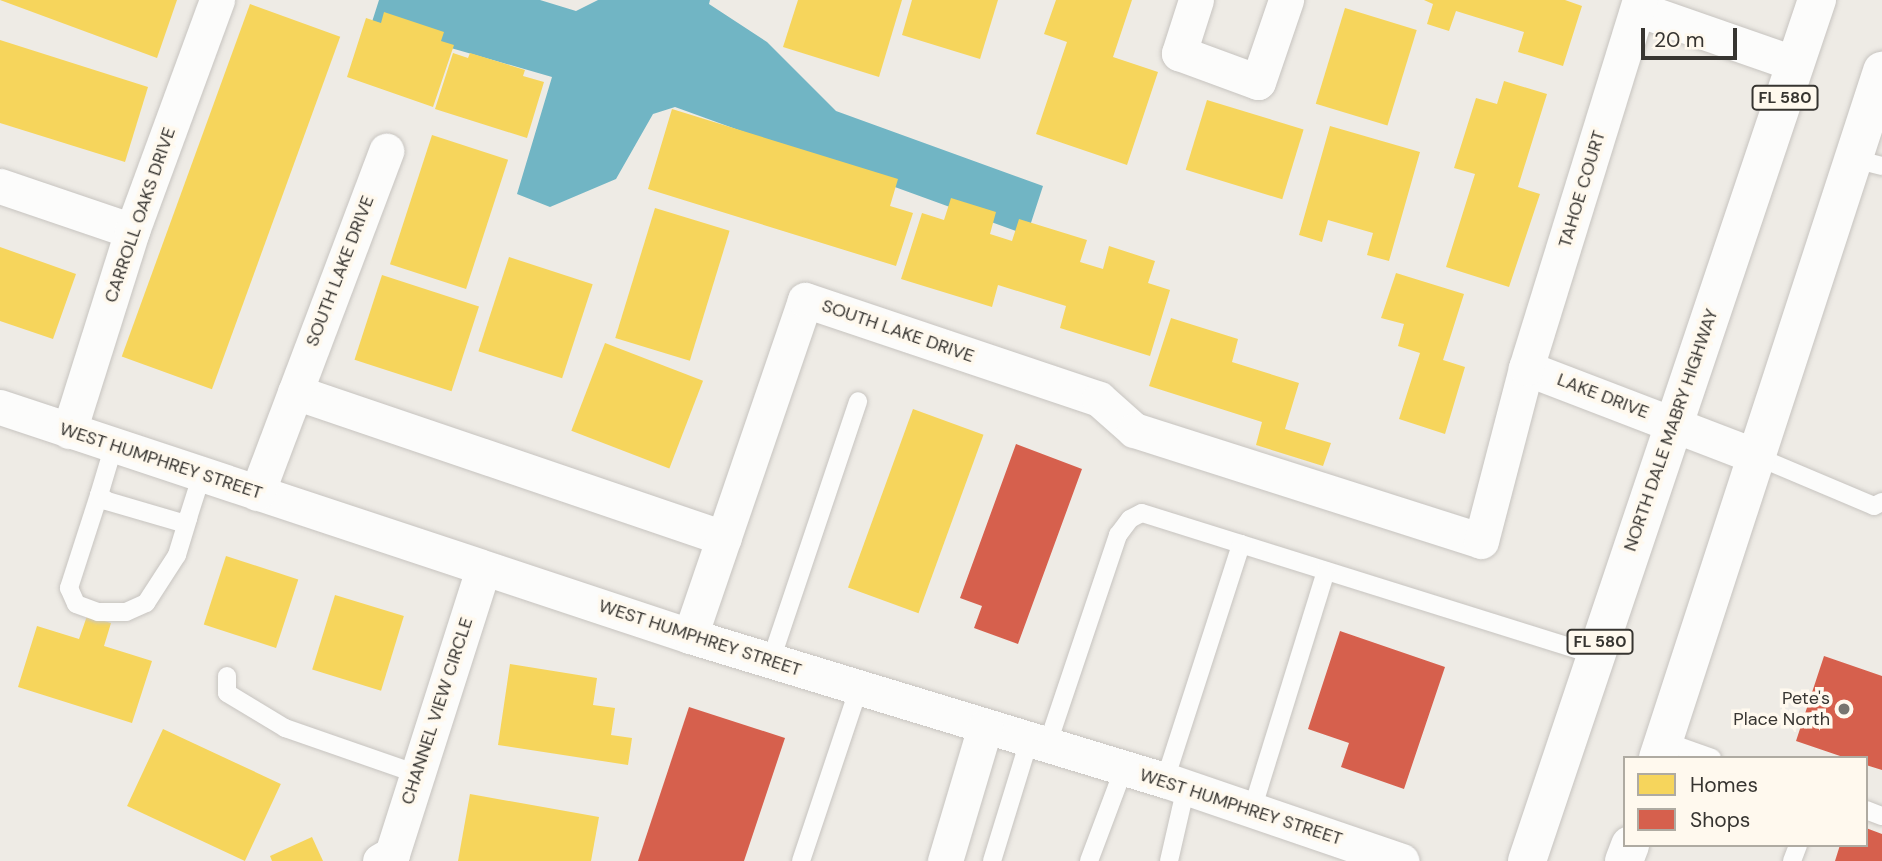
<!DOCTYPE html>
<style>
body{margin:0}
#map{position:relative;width:1882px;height:861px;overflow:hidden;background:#eeebe5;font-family:"DM Sans",sans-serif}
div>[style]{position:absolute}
.water>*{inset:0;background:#71b5c4}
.homes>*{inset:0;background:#f6d55c;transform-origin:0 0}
.shops>*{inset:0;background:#d6604d}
.roads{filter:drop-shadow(0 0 2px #c7c4c0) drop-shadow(0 0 2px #c7c4c0)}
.lane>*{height:18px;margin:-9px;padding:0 9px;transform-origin:9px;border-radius:9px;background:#fcfcfb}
.street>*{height:35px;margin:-17.5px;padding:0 17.5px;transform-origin:17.5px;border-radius:17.5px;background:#fcfcfb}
.primary>*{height:38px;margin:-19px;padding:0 19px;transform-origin:19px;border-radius:19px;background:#fcfcfb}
.dots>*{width:19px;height:19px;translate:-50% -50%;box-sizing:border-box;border:4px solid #fff9ee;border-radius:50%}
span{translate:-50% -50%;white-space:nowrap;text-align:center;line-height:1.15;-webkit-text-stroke:7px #fff9ee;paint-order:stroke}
.shield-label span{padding:2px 5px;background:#fff9ee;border:2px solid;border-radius:5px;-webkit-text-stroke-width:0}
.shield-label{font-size:16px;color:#373531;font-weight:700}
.street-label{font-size:18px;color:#373531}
.poi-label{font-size:18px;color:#373531}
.right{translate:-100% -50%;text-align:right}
.legend{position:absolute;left:1623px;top:756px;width:245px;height:91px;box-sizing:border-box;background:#fff9ee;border:2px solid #afaba2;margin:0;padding:9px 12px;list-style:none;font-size:21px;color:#373531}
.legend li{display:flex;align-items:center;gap:14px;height:35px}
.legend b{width:35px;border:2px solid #afaba2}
.scale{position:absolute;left:1641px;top:28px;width:96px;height:32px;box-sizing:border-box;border:4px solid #373531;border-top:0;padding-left:9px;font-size:21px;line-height:24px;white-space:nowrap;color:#373531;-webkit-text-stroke:5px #fff9ee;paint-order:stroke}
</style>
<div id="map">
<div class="water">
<div style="clip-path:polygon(379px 0,540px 0,576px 11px,598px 0,710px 0,709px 4px,767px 42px,836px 111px,1043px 186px,1027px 235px,675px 107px,653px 114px,616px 179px,550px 207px,517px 194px,552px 77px,371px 25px)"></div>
</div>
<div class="homes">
<div style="clip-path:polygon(0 0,177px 0,157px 58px)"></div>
<div style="clip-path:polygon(798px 0,902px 0,879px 77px,783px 47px)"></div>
<div style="clip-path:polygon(912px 0,998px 0,980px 59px,902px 35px)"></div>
<div style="clip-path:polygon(1056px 0,1132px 0,1113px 57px,1158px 72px,1127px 165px,1036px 134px,1067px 42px,1044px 34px)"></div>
<div style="clip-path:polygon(1424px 0,1565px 0,1582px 6px,1563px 66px,1518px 52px,1524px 32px,1456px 11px,1449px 31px,1427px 24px,1433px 4px)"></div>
<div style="left:250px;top:4px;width:96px;height:375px;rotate:20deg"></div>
<div style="left:1345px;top:8px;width:75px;height:100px;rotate:17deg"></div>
<div style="clip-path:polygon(384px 12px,444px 32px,441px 41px,454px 45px,433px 107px,347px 77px,366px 18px,381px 23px)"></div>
<div style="clip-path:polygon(0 40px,148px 87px,125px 162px,0 123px)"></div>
<div style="clip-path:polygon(453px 53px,468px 58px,470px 53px,525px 70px,523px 76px,544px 82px,527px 138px,435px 109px)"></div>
<div style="clip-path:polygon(1504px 81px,1547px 94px,1518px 187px,1540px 194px,1509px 287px,1446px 267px,1475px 174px,1454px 168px,1476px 98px,1497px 104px)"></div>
<div style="left:1207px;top:100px;width:101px;height:73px;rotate:17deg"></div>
<div style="clip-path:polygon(672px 109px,898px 179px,890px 206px,913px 213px,896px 266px,648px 189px)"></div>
<div style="clip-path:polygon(1330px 126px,1420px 152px,1389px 261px,1367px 255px,1373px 233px,1328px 220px,1322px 242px,1299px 235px)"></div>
<div style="left:432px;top:135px;width:80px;height:136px;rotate:18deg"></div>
<div style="clip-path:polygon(951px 198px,996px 212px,990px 234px,1012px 241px,1019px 219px,1087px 240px,1080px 262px,1103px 269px,1109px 246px,1155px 261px,1148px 283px,1170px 290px,1150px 356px,1060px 328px,1066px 306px,998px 285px,992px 307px,901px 279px,922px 213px,944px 220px)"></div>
<div style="left:655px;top:208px;width:78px;height:136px;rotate:17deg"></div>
<div style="clip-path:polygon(0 247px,76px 274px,53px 339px,0 321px)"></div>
<div style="left:509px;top:257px;width:88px;height:99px;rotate:18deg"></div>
<div style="clip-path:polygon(1396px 273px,1464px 294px,1443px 360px,1465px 367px,1445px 434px,1399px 419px,1420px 353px,1398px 346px,1404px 324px,1381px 318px)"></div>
<div style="left:382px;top:275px;width:102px;height:89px;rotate:18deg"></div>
<div style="clip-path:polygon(1171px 318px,1238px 339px,1232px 362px,1299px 383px,1285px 429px,1331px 443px,1323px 466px,1256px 445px,1262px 422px,1149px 386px)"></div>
<div style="left:605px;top:343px;width:105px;height:94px;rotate:21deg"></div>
<div style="left:913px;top:409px;width:75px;height:190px;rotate:20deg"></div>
<div style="left:226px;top:556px;width:76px;height:72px;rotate:18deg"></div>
<div style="left:335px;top:595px;width:72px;height:78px;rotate:17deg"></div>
<div style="clip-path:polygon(87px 616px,111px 623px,104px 646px,152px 661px,132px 723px,18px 687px,37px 626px,79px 639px)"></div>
<div style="clip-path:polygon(510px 664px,597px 678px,593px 705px,615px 708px,611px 735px,632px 738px,628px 765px,498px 745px)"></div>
<div style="left:163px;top:729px;width:130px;height:85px;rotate:25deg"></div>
<div style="clip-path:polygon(470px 794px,599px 817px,591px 861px,458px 861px)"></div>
<div style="clip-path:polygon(312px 837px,323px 861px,272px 861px,270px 856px)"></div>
</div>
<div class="shops">
<div style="clip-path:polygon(1016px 444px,1082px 469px,1018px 644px,974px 628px,982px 606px,960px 598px)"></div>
<div style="clip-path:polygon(1340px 631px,1445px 667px,1404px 789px,1341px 767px,1349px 743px,1308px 729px)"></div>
<div style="clip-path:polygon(1824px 656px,1882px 676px,1882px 770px,1866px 765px,1866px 758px,1846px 758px,1796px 741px)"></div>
<div style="clip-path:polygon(689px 707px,785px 738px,744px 861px,638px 861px)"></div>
<div style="clip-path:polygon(1866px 828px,1882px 834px,1882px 861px,1835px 861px,1840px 845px,1866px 845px)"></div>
</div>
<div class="roads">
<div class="lane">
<div style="left:1854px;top:159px;width:29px;rotate:14deg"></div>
<div style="left:114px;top:445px;width:52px;rotate:106.7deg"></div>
<div style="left:99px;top:495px;width:10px;rotate:37deg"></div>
<div style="left:107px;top:501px;width:78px;rotate:16.3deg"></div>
<div style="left:182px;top:523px;width:8px;rotate:-40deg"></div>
<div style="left:188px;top:518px;width:46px;rotate:-72.3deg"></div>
<div style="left:1758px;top:457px;width:126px;rotate:22.9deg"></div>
<div style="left:1874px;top:506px;width:9px;rotate:-27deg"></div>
<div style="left:99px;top:495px;width:98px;rotate:107.9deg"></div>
<div style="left:69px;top:588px;width:17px;rotate:66deg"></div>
<div style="left:76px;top:604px;width:23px;rotate:20deg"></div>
<div style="left:98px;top:612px;width:28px"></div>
<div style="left:126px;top:612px;width:22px;rotate:-24deg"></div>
<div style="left:146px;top:603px;width:57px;rotate:-57.1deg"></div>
<div style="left:177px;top:555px;width:39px;rotate:-73deg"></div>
<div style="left:771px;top:660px;width:273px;rotate:-71.4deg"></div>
<div style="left:227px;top:676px;width:17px;rotate:90deg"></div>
<div style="left:227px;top:693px;width:68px;rotate:31.1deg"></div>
<div style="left:285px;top:728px;width:140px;rotate:19.2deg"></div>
<div style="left:1664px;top:741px;width:51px;rotate:19.5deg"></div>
<div style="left:1047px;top:746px;width:223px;rotate:-71.4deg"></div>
<div style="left:1118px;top:535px;width:20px;rotate:-53deg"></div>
<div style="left:1130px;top:519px;width:13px;rotate:-27deg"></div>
<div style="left:1142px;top:513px;width:104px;rotate:17.4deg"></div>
<div style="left:1165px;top:780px;width:248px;rotate:-72.1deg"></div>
<div style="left:1241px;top:544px;width:371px;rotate:17.4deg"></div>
<div style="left:1252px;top:810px;width:250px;rotate:-72.8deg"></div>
<div style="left:1866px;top:810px;width:17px;rotate:21deg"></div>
<div style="left:801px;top:861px;width:182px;rotate:-71.5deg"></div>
<div style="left:992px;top:861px;width:126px;rotate:-72.9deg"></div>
<div style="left:1089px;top:861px;width:99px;rotate:-69.4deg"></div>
<div style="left:1169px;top:861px;width:76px;rotate:-77.1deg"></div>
<div style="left:1792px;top:861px;width:17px;rotate:-69deg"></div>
</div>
<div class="street">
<div style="left:1196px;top:0;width:56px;rotate:107.8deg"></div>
<div style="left:1179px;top:53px;width:84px;rotate:20.2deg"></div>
<div style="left:1258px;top:82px;width:87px;rotate:-71.1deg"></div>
<div style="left:1638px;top:9px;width:167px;rotate:19.2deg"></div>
<div style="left:0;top:186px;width:139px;rotate:18.8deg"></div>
<div style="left:1526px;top:368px;width:248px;rotate:21deg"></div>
<div style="left:295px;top:392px;width:453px;rotate:18.8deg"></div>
<div style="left:0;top:407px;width:727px;rotate:18.36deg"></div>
<div style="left:690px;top:636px;width:496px;rotate:16.9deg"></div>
<div style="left:1165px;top:780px;width:250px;rotate:18.9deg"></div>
<div style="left:69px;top:431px;width:210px;rotate:-72.5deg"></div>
<div style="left:132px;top:231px;width:246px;rotate:-69.8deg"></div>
<div style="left:257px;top:493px;width:366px;rotate:-69.3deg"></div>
<div style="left:690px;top:636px;width:355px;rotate:-71.1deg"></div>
<div style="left:805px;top:300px;width:310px;rotate:18.6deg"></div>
<div style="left:1099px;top:399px;width:47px;rotate:41.5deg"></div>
<div style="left:1134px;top:430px;width:364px;rotate:17.7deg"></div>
<div style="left:1481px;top:541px;width:179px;rotate:-75.4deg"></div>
<div style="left:1526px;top:368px;width:385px;rotate:-72.8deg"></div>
<div style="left:380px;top:861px;width:14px;rotate:-30deg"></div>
<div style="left:392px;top:854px;width:300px;rotate:-72.3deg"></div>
<div style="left:945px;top:861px;width:140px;rotate:-73.4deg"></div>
</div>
<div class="primary">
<div style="left:1658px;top:758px;width:723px;rotate:-71.94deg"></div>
<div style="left:1527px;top:861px;width:909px;rotate:-71.39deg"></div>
<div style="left:1624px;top:861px;width:17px;rotate:-69deg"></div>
</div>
</div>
<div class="dots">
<div style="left:1844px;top:709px;background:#777570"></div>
</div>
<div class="shield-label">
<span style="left:1785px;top:98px">FL 580</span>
<span style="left:1600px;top:642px">FL 580</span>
</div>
<div class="street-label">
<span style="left:1582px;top:189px;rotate:-73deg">TAHOE COURT</span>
<span style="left:140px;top:215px;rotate:-71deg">CARROLL OAKS DRIVE</span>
<span style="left:340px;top:271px;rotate:-69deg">SOUTH LAKE DRIVE</span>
<span style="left:898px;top:331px;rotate:19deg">SOUTH LAKE DRIVE</span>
<span style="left:1603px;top:396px;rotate:21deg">LAKE DRIVE</span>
<span style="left:1671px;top:430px;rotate:-71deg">NORTH DALE MABRY HIGHWAY</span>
<span style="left:161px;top:461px;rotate:18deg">WEST HUMPHREY STREET</span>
<span style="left:700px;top:638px;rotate:18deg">WEST HUMPHREY STREET</span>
<span style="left:437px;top:711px;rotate:-72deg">CHANNEL VIEW CIRCLE</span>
<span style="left:1241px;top:807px;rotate:18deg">WEST HUMPHREY STREET</span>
</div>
<div class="poi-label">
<span class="right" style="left:1830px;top:709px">Pete's<br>Place North</span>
</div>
<ul class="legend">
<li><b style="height:19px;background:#f6d55c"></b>Homes</li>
<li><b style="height:19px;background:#d6604d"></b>Shops</li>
</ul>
<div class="scale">20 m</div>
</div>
